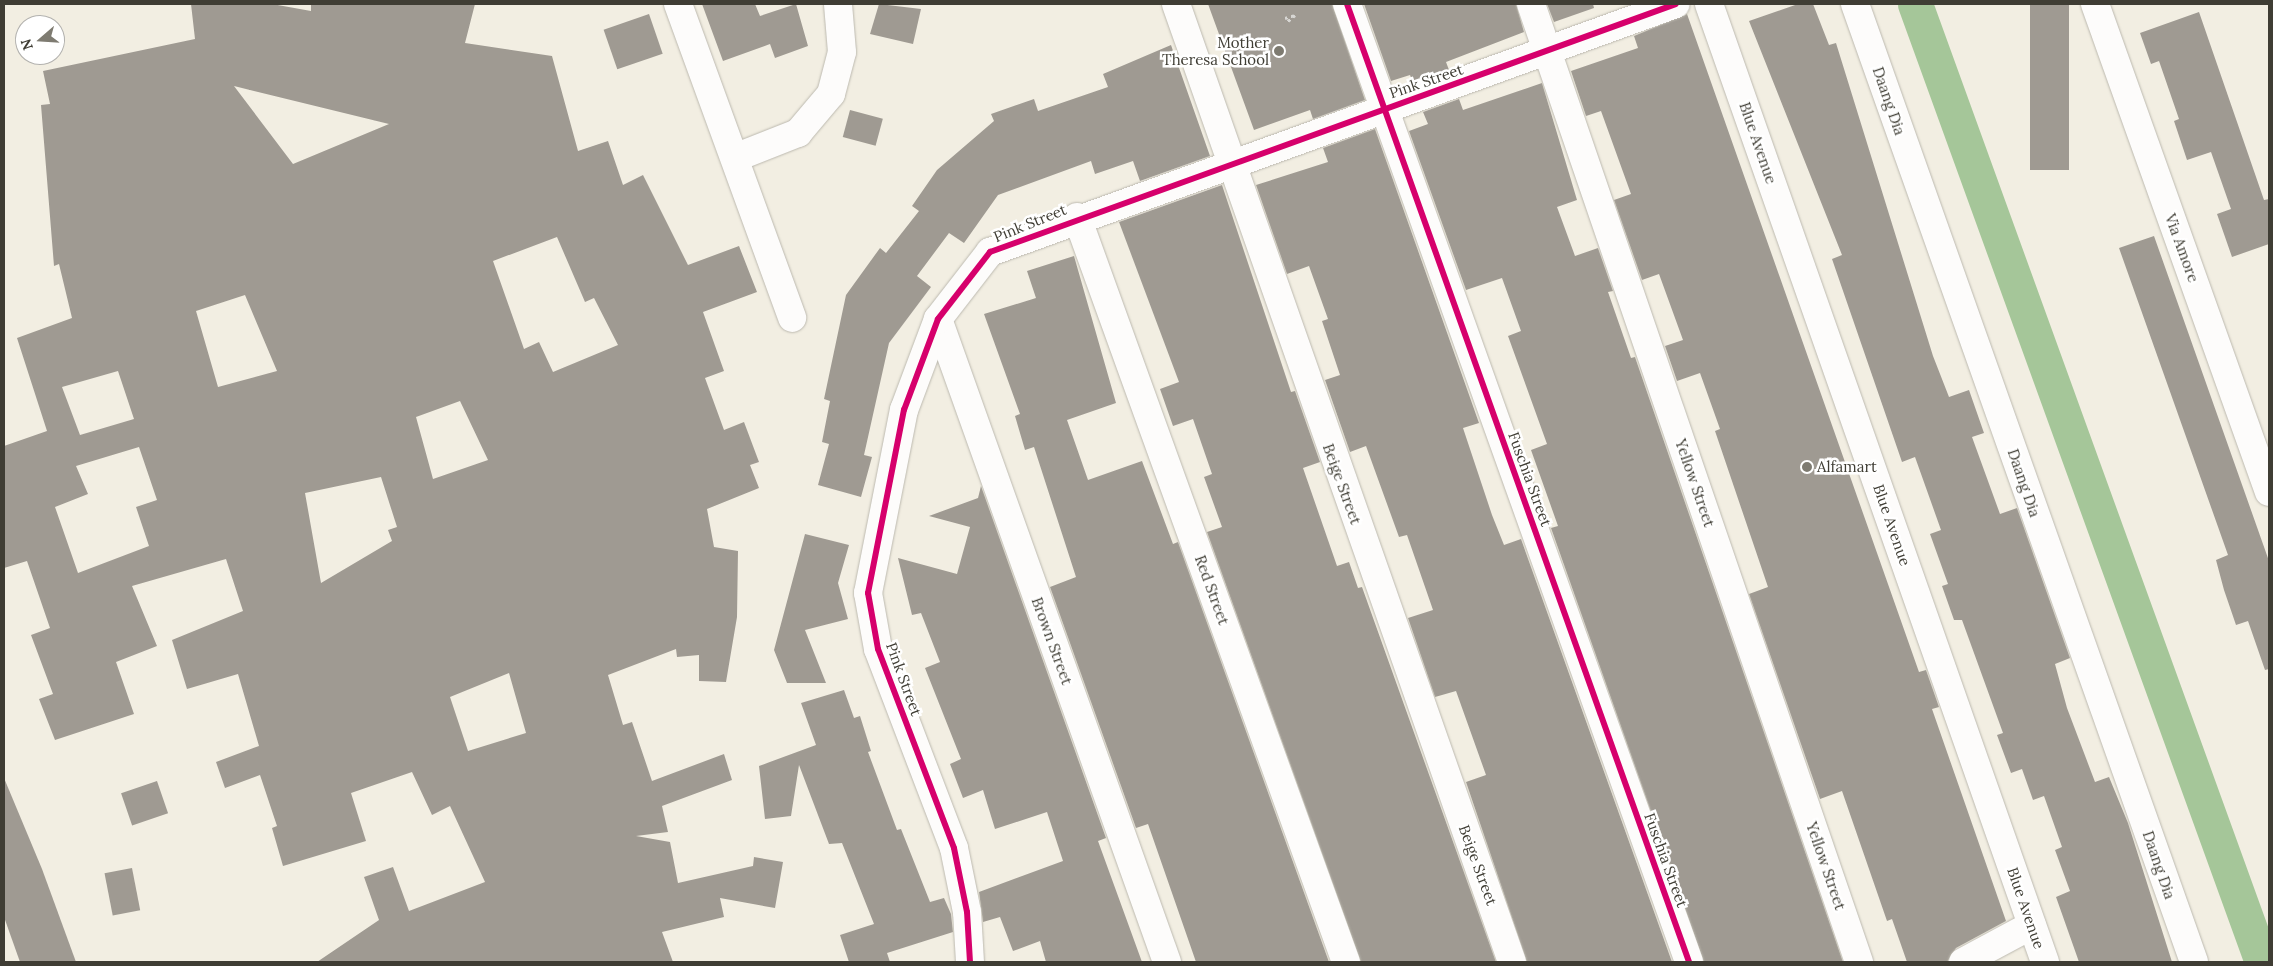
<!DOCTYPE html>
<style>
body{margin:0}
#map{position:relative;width:2273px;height:966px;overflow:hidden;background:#f2eee2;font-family:Lora,serif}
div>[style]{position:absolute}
.canal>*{height:35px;margin:-17.5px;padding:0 17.5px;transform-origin:17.5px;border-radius:17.5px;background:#a5c699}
.building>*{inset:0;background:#9f9a92;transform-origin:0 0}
.path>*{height:3px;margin-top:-1.5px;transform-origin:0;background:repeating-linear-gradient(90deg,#d7d6d3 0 2.5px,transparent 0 6.5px)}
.roads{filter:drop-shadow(0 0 1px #bcb9af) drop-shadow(0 0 1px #bcb9af)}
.minor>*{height:28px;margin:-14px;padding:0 14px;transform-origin:14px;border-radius:14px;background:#fdfcfb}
.tertiary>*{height:28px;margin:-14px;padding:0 14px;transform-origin:14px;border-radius:14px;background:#fdfcfb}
.cycleway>*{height:6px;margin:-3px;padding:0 3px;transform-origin:3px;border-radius:3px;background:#d6006c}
.dots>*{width:14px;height:14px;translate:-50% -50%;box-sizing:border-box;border:2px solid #fff;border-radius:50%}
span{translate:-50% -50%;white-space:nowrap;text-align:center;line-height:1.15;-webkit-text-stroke:5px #fff;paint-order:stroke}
.poi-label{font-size:15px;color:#3f3d34}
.right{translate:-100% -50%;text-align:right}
.left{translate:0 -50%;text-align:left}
.street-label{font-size:15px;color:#3f3d34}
.frame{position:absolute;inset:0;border:5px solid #3f3d34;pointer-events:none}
.north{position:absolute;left:15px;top:15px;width:50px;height:50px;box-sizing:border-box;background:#fff;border:1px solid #b2b1ae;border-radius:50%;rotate:251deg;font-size:14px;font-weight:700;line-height:20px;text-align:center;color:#3f3d34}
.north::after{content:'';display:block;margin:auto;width:18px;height:22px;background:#7e7b71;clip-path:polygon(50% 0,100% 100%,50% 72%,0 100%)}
</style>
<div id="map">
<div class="canal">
<div style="left:1915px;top:4px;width:1019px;rotate:70.09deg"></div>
</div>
<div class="building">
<div style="clip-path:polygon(evenodd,191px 4px,272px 4px,311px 11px,311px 4px,475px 4px,465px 43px,552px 56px,578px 151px,608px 141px,623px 185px,643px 175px,688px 265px,739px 246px,757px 292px,703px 312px,724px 371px,705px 378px,724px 430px,744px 422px,759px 462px,750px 465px,759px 488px,707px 509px,714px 547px,738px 551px,737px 617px,726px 682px,699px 681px,699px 655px,677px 657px,676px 649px,608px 675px,623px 725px,632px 722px,652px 781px,724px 754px,732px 780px,662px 806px,668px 832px,636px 836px,670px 842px,678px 883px,753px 866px,754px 857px,783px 862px,775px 908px,720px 898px,724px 917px,662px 932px,673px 962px,317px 962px,379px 920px,364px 877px,393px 867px,409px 911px,485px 882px,450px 806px,432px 815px,412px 772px,351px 793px,366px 841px,283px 866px,272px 828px,277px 826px,260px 775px,225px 788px,216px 762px,259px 746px,238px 674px,187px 689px,172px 640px,243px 611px,226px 559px,132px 586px,157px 646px,116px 662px,134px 714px,55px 740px,39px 699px,53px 694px,31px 635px,50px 628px,27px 561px,4px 568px,4px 446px,47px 431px,17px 338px,72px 318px,59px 264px,54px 266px,41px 105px,50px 104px,43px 71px,195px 39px,191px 4px,234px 86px,389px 124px,293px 164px,234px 86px,191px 4px,557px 237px,585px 302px,594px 298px,618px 345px,553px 372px,539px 342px,524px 349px,493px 261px,557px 237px,191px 4px,245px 295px,277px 371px,218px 387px,196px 311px,245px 295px,191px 4px,118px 371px,134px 419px,80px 435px,62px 387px,118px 371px,191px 4px,460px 401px,488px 460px,433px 479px,416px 417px,460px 401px,191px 4px,139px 447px,157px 500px,136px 507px,149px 546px,78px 573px,55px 507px,88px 494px,76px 466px,139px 447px,191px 4px,381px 477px,397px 527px,388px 530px,392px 541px,321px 583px,305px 493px,381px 477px,191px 4px,509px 673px,526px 733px,468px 751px,450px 697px,509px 673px)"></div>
<div style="clip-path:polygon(702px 4px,755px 4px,760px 16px,796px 4px,808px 46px,775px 58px,770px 44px,723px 61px)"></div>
<div style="clip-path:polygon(879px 4px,921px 9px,913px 44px,870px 34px)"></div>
<div style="clip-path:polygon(1208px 4px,1332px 4px,1365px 100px,1313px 119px,1310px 110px,1254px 130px)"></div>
<div style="clip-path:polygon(1364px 4px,1516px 4px,1524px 32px,1446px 62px,1449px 70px,1413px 83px,1410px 75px,1391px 81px)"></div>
<div style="clip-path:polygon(1547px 4px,1593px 4px,1594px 8px,1554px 22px)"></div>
<div style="clip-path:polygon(1798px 4px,1813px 4px,1829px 45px,1836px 43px,1933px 356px,1949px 397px,1969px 390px,1984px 433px,1972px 437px,2000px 514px,2017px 508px,2070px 658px,2055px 664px,2067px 708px,2095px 782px,2109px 777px,2128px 823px,2172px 962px,2079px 962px,2056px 897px,2070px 891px,2055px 850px,2062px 847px,2044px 796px,2033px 800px,2022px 769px,2011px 773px,1997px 735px,2003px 733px,1962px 620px,1954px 620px,1942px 586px,1948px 584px,1930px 534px,1941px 530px,1915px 457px,1902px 462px,1832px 259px,1842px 255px,1749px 21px)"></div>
<div style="left:2030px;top:4px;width:39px;height:166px"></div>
<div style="clip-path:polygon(2199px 12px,2264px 200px,2269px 199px,2269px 244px,2232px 257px,2217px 214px,2231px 209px,2211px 152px,2187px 160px,2174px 121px,2179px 119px,2159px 61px,2151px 64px,2140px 33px)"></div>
<div style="left:649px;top:14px;width:42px;height:48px;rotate:71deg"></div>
<div style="clip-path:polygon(1687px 14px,1919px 672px,1926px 670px,1939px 707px,1932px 709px,2006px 921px,1956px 948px,1947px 962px,1907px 962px,1892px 919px,1887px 921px,1842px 791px,1820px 799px,1749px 594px,1768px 587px,1715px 431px,1720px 429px,1700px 373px,1677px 381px,1665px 346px,1683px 340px,1659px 274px,1642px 280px,1614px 200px,1631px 194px,1601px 111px,1586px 116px,1571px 71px,1638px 48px,1634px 36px)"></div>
<div style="clip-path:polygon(1171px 45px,1210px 156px,1140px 181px,1133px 161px,1095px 174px,1091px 161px,998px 195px,964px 243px,949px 233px,917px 276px,931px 287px,889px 343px,864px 455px,872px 457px,861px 497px,818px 485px,829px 444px,822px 442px,830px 401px,824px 399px,846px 295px,880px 248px,886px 253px,919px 211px,912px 206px,937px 170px,994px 121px,991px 114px,1034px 99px,1038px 111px,1108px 87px,1103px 74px)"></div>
<div style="clip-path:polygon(1542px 83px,1577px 200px,1557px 207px,1575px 256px,1598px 248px,1613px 291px,1608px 292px,1631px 358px,1635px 357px,1843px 962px,1704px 962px,1551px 528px,1558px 526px,1531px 450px,1547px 444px,1508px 336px,1521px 331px,1502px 278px,1466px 290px,1409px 131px,1428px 124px,1423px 112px,1459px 99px,1463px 110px)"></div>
<div style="left:850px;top:110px;width:34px;height:28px;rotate:15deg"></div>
<div style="clip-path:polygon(1375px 129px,1479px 423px,1463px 428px,1492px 515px,1504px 545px,1521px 539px,1672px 962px,1527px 962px,1466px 782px,1486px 775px,1456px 691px,1435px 697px,1408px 618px,1433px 610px,1407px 535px,1399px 537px,1366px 446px,1350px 452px,1325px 380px,1340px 375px,1322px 321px,1328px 319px,1309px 266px,1287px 274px,1256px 185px,1328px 162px,1323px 148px)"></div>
<div style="clip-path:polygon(1222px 185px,1291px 392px,1295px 391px,1320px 462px,1303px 468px,1337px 566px,1349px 562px,1358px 588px,1362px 587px,1496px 962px,1361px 962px,1207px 532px,1222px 527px,1204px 477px,1212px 474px,1193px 419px,1173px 426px,1160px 389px,1179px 382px,1119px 222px)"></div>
<div style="clip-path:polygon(2154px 236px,2269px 561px,2269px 669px,2265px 670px,2248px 621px,2236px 625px,2224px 590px,2216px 560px,2228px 555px,2119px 248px)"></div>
<div style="clip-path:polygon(1074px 256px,1116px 403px,1067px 420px,1088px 480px,1142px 461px,1173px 544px,1178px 542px,1329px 962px,1196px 962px,1148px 824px,1136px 828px,1050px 587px,1076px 577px,1034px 447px,1025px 450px,1015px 416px,1020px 414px,984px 314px,1036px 298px,1027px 271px)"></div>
<div style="clip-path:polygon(981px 486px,1106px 838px,1098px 841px,1142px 962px,1046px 962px,1040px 941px,1013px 951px,1000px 917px,983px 922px,979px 892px,1063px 861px,1047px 812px,995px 829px,983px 790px,963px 798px,950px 764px,961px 759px,925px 668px,940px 662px,921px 613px,912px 615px,898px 558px,957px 574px,970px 527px,929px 516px,978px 498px)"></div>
<div style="clip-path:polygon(805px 534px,849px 545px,838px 583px,848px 619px,805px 630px,826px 683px,787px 683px,774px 650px)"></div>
<div style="clip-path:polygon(844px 690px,854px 718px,860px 716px,871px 751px,868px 752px,897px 830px,901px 829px,930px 902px,944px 898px,951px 914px,953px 932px,887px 953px,890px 962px,849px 962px,840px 935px,874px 924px,842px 843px,829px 844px,799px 765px,791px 816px,765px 819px,759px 766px,816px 745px,801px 703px)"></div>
<div style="clip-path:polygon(4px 778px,42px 869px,76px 962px,20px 962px,4px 917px)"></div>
<div style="left:157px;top:781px;width:34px;height:38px;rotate:71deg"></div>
<div style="left:132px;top:868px;width:43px;height:28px;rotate:79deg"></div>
</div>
<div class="path">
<div style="left:1285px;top:18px;width:10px;rotate:-17deg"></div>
<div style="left:1295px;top:15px;width:11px;rotate:139deg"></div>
<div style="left:1236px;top:47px;width:3px;rotate:45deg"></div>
</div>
<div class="roads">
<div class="minor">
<div style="left:678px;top:4px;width:334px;rotate:70deg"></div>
<div style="left:1176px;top:4px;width:1015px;rotate:70.67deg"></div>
<div style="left:1347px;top:4px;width:1017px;rotate:70.35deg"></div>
<div style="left:1531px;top:4px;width:1013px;rotate:71.1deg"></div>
<div style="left:1709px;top:4px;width:1015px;rotate:70.67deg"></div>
<div style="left:2095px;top:4px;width:518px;rotate:70.38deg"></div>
<div style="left:737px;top:157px;width:66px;rotate:-21.5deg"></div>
<div style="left:798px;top:133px;width:51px;rotate:-49.8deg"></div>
<div style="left:831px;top:94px;width:43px;rotate:-75.3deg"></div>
<div style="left:842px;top:52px;width:48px;rotate:-94.8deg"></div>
<div style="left:1077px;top:217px;width:792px;rotate:70.15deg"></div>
<div style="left:938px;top:319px;width:683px;rotate:70.4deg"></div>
<div style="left:970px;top:962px;width:50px;rotate:-93.4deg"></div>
<div style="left:967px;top:912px;width:65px;rotate:-101.5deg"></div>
<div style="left:954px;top:848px;width:213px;rotate:-110.9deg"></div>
<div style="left:878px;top:649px;width:57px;rotate:-100.1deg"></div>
<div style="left:868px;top:593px;width:187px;rotate:-78.9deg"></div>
<div style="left:904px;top:410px;width:97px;rotate:-69.5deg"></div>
<div style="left:938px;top:319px;width:85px;rotate:-52.2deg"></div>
<div style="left:990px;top:252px;width:729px;rotate:-19.88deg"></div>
<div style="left:1963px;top:962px;width:78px;rotate:-28.2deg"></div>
</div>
<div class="tertiary">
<div style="left:1855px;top:4px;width:1016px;rotate:70.51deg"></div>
</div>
</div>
<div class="cycleway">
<div style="left:1347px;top:4px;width:1017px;rotate:70.35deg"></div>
<div style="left:970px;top:962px;width:50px;rotate:-93.4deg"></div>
<div style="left:967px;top:912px;width:65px;rotate:-101.5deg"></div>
<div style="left:954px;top:848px;width:213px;rotate:-110.9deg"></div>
<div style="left:878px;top:649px;width:57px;rotate:-100.1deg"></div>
<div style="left:868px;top:593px;width:187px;rotate:-78.9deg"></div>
<div style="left:904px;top:410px;width:97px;rotate:-69.5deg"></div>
<div style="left:938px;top:319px;width:85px;rotate:-52.2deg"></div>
<div style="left:990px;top:252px;width:729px;rotate:-19.88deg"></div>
</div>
<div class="dots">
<div style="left:1279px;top:51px;background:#7e7b71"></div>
<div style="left:1807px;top:467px;background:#7e7b71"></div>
</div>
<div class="poi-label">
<span class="right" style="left:1269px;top:51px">Mother<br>Theresa School</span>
<span class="left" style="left:1817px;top:467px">Alfamart</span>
</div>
<div class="street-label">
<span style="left:1426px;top:81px;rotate:-19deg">Pink Street</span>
<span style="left:1889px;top:101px;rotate:71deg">Daang Dia</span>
<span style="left:1758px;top:143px;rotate:71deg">Blue Avenue</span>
<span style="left:1030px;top:223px;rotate:-22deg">Pink Street</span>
<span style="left:2182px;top:248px;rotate:70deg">Via Amore</span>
<span style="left:1530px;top:479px;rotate:70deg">Fuschia Street</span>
<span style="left:1695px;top:483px;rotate:71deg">Yellow Street</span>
<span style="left:2024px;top:483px;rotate:71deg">Daang Dia</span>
<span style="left:1342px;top:484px;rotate:70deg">Beige Street</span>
<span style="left:1892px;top:525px;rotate:71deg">Blue Avenue</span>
<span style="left:1212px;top:590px;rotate:70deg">Red Street</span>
<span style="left:1052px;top:641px;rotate:70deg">Brown Street</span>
<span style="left:904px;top:679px;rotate:70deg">Pink Street</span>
<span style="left:1666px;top:860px;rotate:70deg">Fuschia Street</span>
<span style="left:1478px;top:865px;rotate:70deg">Beige Street</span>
<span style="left:2159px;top:865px;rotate:71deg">Daang Dia</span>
<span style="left:1826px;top:866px;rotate:71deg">Yellow Street</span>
<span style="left:2026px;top:908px;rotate:71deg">Blue Avenue</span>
</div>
<div class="frame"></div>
<div class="north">N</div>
</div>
